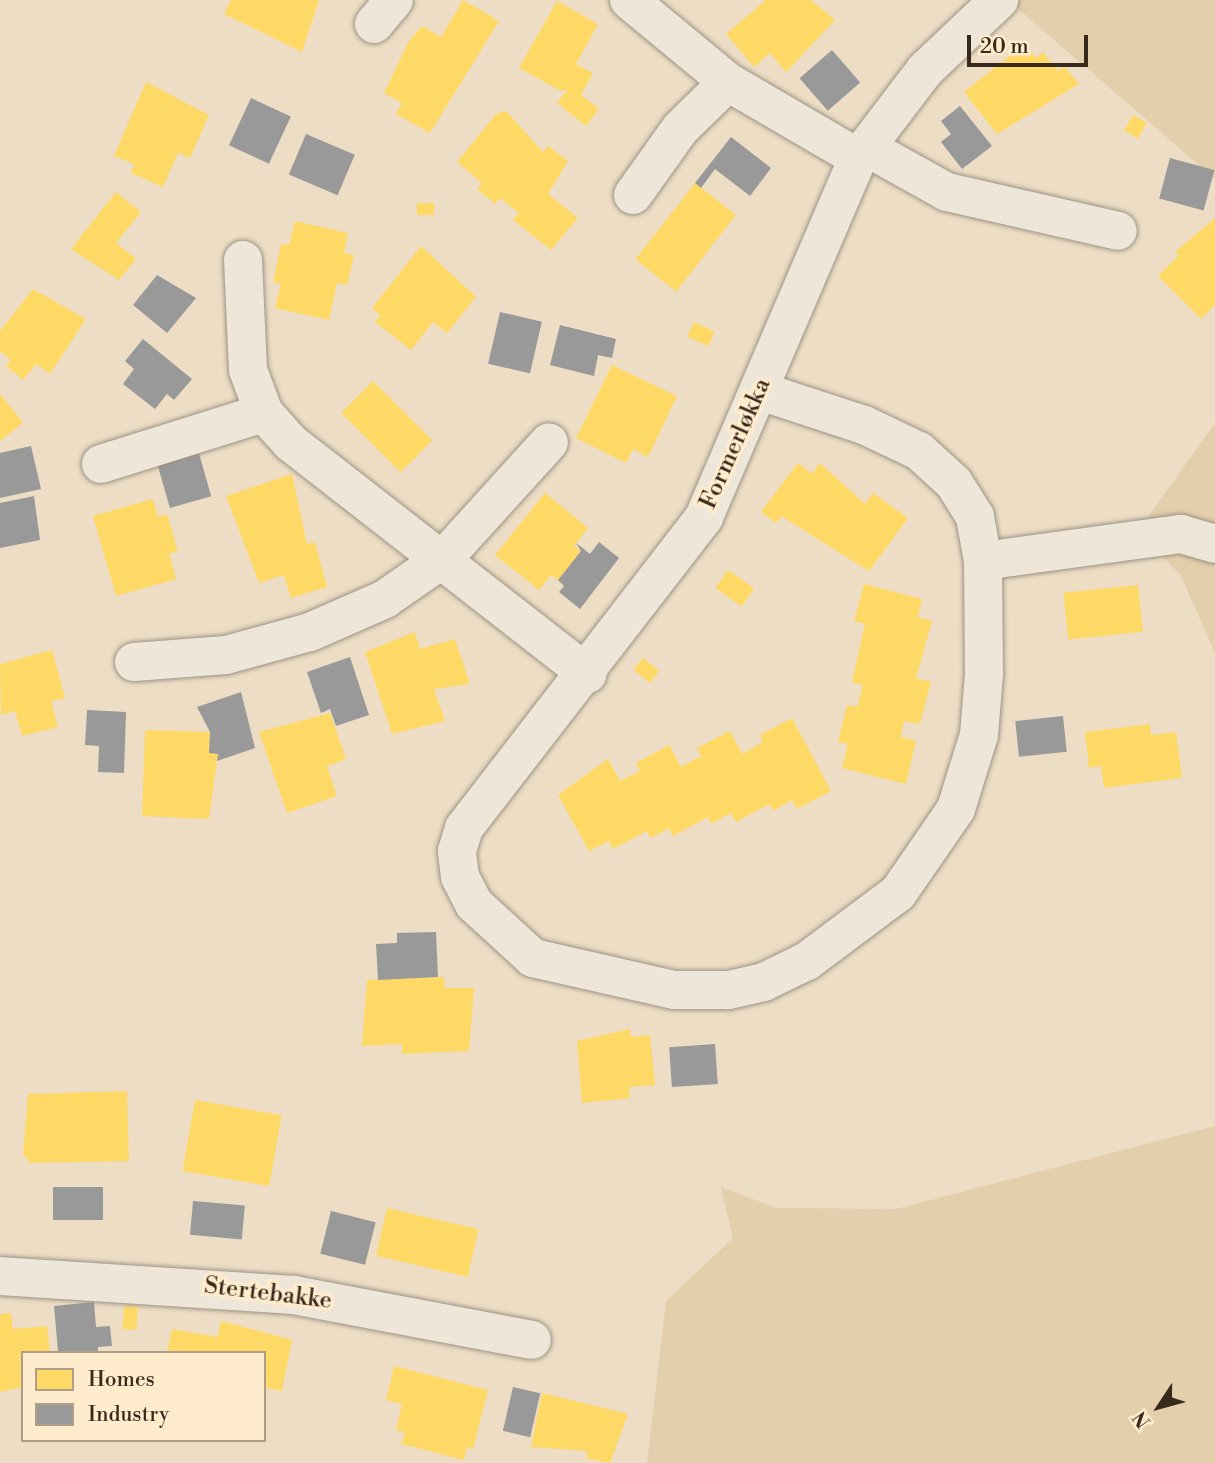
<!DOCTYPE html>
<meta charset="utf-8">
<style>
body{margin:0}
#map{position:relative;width:1215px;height:1463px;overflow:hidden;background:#ecddc4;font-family:"Libre Bodoni",serif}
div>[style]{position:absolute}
.green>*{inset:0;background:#e3cfac}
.homes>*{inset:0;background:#ffd966;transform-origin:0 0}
.industry>*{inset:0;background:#999;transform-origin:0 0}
.roads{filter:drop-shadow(0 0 2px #9d9384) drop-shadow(0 0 2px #9d9384)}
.minor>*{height:38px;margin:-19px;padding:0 19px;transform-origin:19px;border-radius:19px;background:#eee6d9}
span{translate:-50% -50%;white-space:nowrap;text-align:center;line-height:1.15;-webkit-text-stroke:7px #feeccd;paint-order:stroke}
.street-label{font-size:24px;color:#38291d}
.legend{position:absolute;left:21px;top:1351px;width:245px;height:91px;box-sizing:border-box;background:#feeccd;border:2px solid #af9e87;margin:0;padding:9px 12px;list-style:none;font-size:21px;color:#38291d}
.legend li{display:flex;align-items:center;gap:14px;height:35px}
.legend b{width:35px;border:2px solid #af9e87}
.north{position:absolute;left:1124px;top:1372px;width:70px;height:70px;-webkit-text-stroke:5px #feeccd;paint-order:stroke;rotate:234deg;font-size:19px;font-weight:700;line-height:28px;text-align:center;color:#38291d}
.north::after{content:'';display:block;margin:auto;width:24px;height:32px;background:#38291d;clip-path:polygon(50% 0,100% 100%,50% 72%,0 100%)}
.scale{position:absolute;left:967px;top:35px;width:121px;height:32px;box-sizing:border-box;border:4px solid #38291d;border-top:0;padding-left:9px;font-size:21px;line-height:24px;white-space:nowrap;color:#38291d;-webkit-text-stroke:5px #feeccd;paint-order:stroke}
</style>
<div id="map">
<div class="green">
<div style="clip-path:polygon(1008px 0,1215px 0,1215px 179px)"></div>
<div style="clip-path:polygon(1215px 423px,1215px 653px,1181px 576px,1138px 531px)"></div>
<div style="clip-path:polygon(1215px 1126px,1215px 1463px,647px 1463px,666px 1301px,733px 1238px,721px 1187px,777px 1208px,896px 1209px)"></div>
</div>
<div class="homes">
<div style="clip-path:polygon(231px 0,319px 0,302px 52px,224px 14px)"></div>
<div style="clip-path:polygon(463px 0,499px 21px,430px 133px,396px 114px,402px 103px,384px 93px,409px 41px,422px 26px,441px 37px)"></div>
<div style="clip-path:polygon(766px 0,811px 0,835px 20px,786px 72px,770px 53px,754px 67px,726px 34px)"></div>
<div style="clip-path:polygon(557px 1px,598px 24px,576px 64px,593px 73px,581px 95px,599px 109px,586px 126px,557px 103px,568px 89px,561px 91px,519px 68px)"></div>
<div style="clip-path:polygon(1025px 44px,1036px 58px,1043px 52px,1058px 71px,1064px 66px,1079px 84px,997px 134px,964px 92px)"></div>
<div style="clip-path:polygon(146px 82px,209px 115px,190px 158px,178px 153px,163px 187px,131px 173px,134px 164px,114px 156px)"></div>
<div style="clip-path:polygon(506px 111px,543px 152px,548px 146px,568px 161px,548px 194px,578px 218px,551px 250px,513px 220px,519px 213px,500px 198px,495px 204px,477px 189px,482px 183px,457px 162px,496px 114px)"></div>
<div style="left:1133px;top:115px;width:16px;height:18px;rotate:30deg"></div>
<div style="left:695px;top:183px;width:52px;height:97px;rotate:38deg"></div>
<div style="clip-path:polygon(116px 192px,141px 212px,116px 243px,136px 259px,119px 280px,71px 249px)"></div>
<div style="left:434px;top:203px;width:12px;height:17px;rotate:90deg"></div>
<div style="clip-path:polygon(1215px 218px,1215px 305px,1201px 319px,1158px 276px,1179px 255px,1175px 252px)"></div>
<div style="clip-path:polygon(295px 221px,348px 233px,344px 253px,354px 255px,347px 285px,337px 283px,329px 320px,275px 308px,281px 284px,273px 282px,281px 244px,289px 245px)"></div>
<div style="clip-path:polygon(421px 246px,476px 297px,447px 333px,433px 322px,411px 350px,375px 322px,380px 315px,372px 308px)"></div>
<div style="clip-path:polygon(33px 289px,86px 319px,50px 374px,36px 364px,23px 380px,6px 366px,11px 360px,0 351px,0 331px)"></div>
<div style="left:694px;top:322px;width:23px;height:16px;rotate:25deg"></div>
<div style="clip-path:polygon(612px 365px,677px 396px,648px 457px,633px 449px,626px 463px,576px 438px)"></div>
<div style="left:373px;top:381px;width:84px;height:45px;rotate:45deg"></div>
<div style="clip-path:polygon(0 394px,23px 423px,0 441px)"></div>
<div style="clip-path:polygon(798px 463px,812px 474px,820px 463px,865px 504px,873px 493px,908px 518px,869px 571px,781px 516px,776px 523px,761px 512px)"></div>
<div style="clip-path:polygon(292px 474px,307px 544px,315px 542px,327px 587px,291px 598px,284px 575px,259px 583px,226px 496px)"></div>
<div style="clip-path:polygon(545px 493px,588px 528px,574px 546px,581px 551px,558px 580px,551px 575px,539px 590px,495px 555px)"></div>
<div style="clip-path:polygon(153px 499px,158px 517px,167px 514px,178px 551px,169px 554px,176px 579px,116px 596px,93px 516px)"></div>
<div style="left:728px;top:570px;width:32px;height:22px;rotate:35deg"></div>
<div style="clip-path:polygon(864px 584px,922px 599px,918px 617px,932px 621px,916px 678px,931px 682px,920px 724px,904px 721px,901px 737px,916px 741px,906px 784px,842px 768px,848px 744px,838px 742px,847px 705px,857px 707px,863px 685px,852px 682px,865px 624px,854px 621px)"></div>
<div style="left:1138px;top:585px;width:47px;height:75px;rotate:84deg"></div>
<div style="clip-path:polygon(415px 632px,420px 649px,455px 639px,470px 684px,434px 689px,445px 721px,392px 734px,365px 652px)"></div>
<div style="clip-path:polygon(52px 650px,65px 698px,51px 701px,58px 727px,22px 736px,15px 711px,1px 715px,0 664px)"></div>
<div style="left:643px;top:658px;width:21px;height:15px;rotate:39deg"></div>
<div style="clip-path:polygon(330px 713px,346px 759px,327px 766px,337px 796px,287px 813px,259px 732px)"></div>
<div style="clip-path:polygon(792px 718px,831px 791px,797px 809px,792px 800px,773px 811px,769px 804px,736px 822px,731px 813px,711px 824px,708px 817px,673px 836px,669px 828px,651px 838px,647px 831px,613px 849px,609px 841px,589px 851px,558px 795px,608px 759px,620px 781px,640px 771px,636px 763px,669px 745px,681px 767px,701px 756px,697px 748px,730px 731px,742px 754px,763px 742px,760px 735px)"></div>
<div style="clip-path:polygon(1150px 724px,1151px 735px,1176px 732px,1182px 778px,1104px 788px,1101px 766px,1089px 768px,1085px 732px)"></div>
<div style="clip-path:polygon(145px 730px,210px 732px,209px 753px,218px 754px,209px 819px,142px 816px)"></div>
<div style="clip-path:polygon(444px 977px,445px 988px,474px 988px,469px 1051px,402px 1054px,402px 1044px,362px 1046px,367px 980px)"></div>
<div style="clip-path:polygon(630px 1029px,631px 1037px,650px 1035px,655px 1085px,629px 1087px,630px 1098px,582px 1103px,577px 1041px)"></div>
<div style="clip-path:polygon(127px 1091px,129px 1161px,30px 1163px,23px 1154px,28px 1094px)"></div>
<div style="left:195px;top:1100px;width:88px;height:72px;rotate:10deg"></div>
<div style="left:387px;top:1208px;width:94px;height:49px;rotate:13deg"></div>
<div style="left:124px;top:1306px;width:14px;height:23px;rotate:4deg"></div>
<div style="clip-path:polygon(11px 1313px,13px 1329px,47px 1326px,50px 1353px,23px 1353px,23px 1387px,0 1392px,0 1314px)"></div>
<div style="clip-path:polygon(221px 1321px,292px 1340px,282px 1391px,264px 1387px,264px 1353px,167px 1353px,172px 1329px,218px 1337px)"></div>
<div style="clip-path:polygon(394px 1366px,488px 1390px,473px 1449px,467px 1447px,464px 1460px,401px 1444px,405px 1432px,396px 1430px,402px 1404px,386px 1400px)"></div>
<div style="clip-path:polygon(542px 1393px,628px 1414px,610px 1463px,586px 1458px,587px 1451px,531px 1447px)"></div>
</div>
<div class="industry">
<div style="left:832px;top:50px;width:43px;height:43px;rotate:49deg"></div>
<div style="left:251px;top:98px;width:44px;height:52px;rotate:25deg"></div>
<div style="clip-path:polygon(960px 106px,992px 146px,962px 169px,941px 142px,951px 134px,941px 121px)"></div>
<div style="left:306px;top:134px;width:53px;height:44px;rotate:23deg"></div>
<div style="clip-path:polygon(731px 137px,771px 168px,750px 196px,715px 169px,701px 188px,695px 183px)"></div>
<div style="left:1170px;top:158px;width:46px;height:42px;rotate:15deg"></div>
<div style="clip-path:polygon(157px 275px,196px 298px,167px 333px,133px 305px)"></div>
<div style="left:500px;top:312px;width:43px;height:53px;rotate:13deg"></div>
<div style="clip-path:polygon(560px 325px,616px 339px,612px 358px,598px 355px,594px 376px,550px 365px)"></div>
<div style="clip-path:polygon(143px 339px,192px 379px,174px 400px,167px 394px,155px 409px,123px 384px,134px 369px,125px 361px)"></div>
<div style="clip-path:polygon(31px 446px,41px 489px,0 498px,0 453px)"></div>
<div style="left:198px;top:450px;width:48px;height:43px;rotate:74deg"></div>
<div style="clip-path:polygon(34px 496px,40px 540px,0 548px,0 503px)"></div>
<div style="clip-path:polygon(599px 542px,619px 558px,580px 609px,559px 592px,564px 586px,558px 580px,581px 551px,576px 543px,590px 554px)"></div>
<div style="clip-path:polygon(350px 657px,369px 715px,336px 726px,330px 709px,321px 713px,307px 672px)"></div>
<div style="clip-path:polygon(241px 692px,255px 748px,217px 761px,218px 754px,209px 753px,210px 732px,197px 707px)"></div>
<div style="clip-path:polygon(87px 710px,126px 712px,124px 773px,98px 772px,99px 746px,85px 745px)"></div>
<div style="left:1063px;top:716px;width:36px;height:48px;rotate:84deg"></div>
<div style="clip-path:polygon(436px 932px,438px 977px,378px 980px,376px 944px,397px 943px,397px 933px)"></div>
<div style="left:715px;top:1044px;width:40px;height:46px;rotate:86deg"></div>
<div style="left:53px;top:1187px;width:50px;height:33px"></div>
<div style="left:193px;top:1201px;width:52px;height:34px;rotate:5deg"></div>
<div style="left:331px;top:1211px;width:46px;height:44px;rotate:14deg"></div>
<div style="clip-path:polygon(94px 1302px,96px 1327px,110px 1326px,112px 1346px,98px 1347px,98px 1353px,58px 1351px,54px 1306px)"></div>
<div style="left:513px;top:1387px;width:28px;height:45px;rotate:13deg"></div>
</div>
<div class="roads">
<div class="minor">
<div style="left:629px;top:0;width:129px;rotate:39.6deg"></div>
<div style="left:728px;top:82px;width:151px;rotate:30.3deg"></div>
<div style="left:374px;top:24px;width:31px;rotate:-50deg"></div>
<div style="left:866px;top:147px;width:93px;rotate:29.1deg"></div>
<div style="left:947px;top:192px;width:175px;rotate:12.8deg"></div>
<div style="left:633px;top:195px;width:81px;rotate:-54.5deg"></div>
<div style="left:680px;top:129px;width:67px;rotate:-44.4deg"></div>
<div style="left:243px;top:260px;width:110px;rotate:87.4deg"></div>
<div style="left:248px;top:370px;width:46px;rotate:69.6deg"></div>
<div style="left:264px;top:413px;width:40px;rotate:48deg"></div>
<div style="left:291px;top:443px;width:376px;rotate:37.9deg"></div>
<div style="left:760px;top:391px;width:109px;rotate:18.1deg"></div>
<div style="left:864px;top:425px;width:61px;rotate:25.3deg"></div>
<div style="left:919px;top:451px;width:47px;rotate:42.4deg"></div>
<div style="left:954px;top:483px;width:40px;rotate:58deg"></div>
<div style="left:975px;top:517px;width:45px;rotate:79.7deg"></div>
<div style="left:983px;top:561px;width:113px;rotate:89.5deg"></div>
<div style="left:984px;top:674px;width:61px;rotate:94.7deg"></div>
<div style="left:979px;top:735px;width:77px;rotate:107.3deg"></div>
<div style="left:956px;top:809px;width:102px;rotate:124.6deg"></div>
<div style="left:898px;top:893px;width:114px;rotate:143.2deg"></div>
<div style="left:807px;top:961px;width:48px;rotate:154deg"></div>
<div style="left:764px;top:982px;width:37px;rotate:167deg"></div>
<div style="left:728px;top:990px;width:54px;rotate:180deg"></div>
<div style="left:674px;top:990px;width:145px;rotate:-167.2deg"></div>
<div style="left:533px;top:958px;width:80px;rotate:-137.5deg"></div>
<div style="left:474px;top:904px;width:30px;rotate:-117deg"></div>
<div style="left:460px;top:877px;width:26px;rotate:-97deg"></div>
<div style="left:457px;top:851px;width:24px;rotate:-73deg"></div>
<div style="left:464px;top:828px;width:393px;rotate:-52.3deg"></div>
<div style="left:704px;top:517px;width:391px;rotate:-66.8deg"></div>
<div style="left:858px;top:158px;width:111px;rotate:-52.7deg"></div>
<div style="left:925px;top:70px;width:102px;rotate:-43.4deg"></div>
<div style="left:101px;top:464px;width:171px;rotate:-17.4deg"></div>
<div style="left:983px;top:561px;width:200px;rotate:-7.8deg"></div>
<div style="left:1181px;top:534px;width:35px;rotate:16deg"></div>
<div style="left:134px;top:662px;width:92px;rotate:-4.4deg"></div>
<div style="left:226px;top:655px;width:87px;rotate:-15.3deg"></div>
<div style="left:310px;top:632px;width:82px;rotate:-23.7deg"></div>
<div style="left:385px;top:599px;width:72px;rotate:-34.8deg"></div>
<div style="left:444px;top:558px;width:156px;rotate:-47.8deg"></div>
<div style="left:0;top:1276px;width:295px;rotate:3.7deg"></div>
<div style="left:294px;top:1295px;width:242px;rotate:10.7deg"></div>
</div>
</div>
<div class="street-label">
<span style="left:736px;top:444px;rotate:-66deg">Formerløkka</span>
<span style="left:268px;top:1294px;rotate:7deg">Stertebakke</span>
</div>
<ul class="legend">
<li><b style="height:19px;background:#ffd966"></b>Homes</li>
<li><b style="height:19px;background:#999"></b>Industry</li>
</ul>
<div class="north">N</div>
<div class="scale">20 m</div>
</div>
